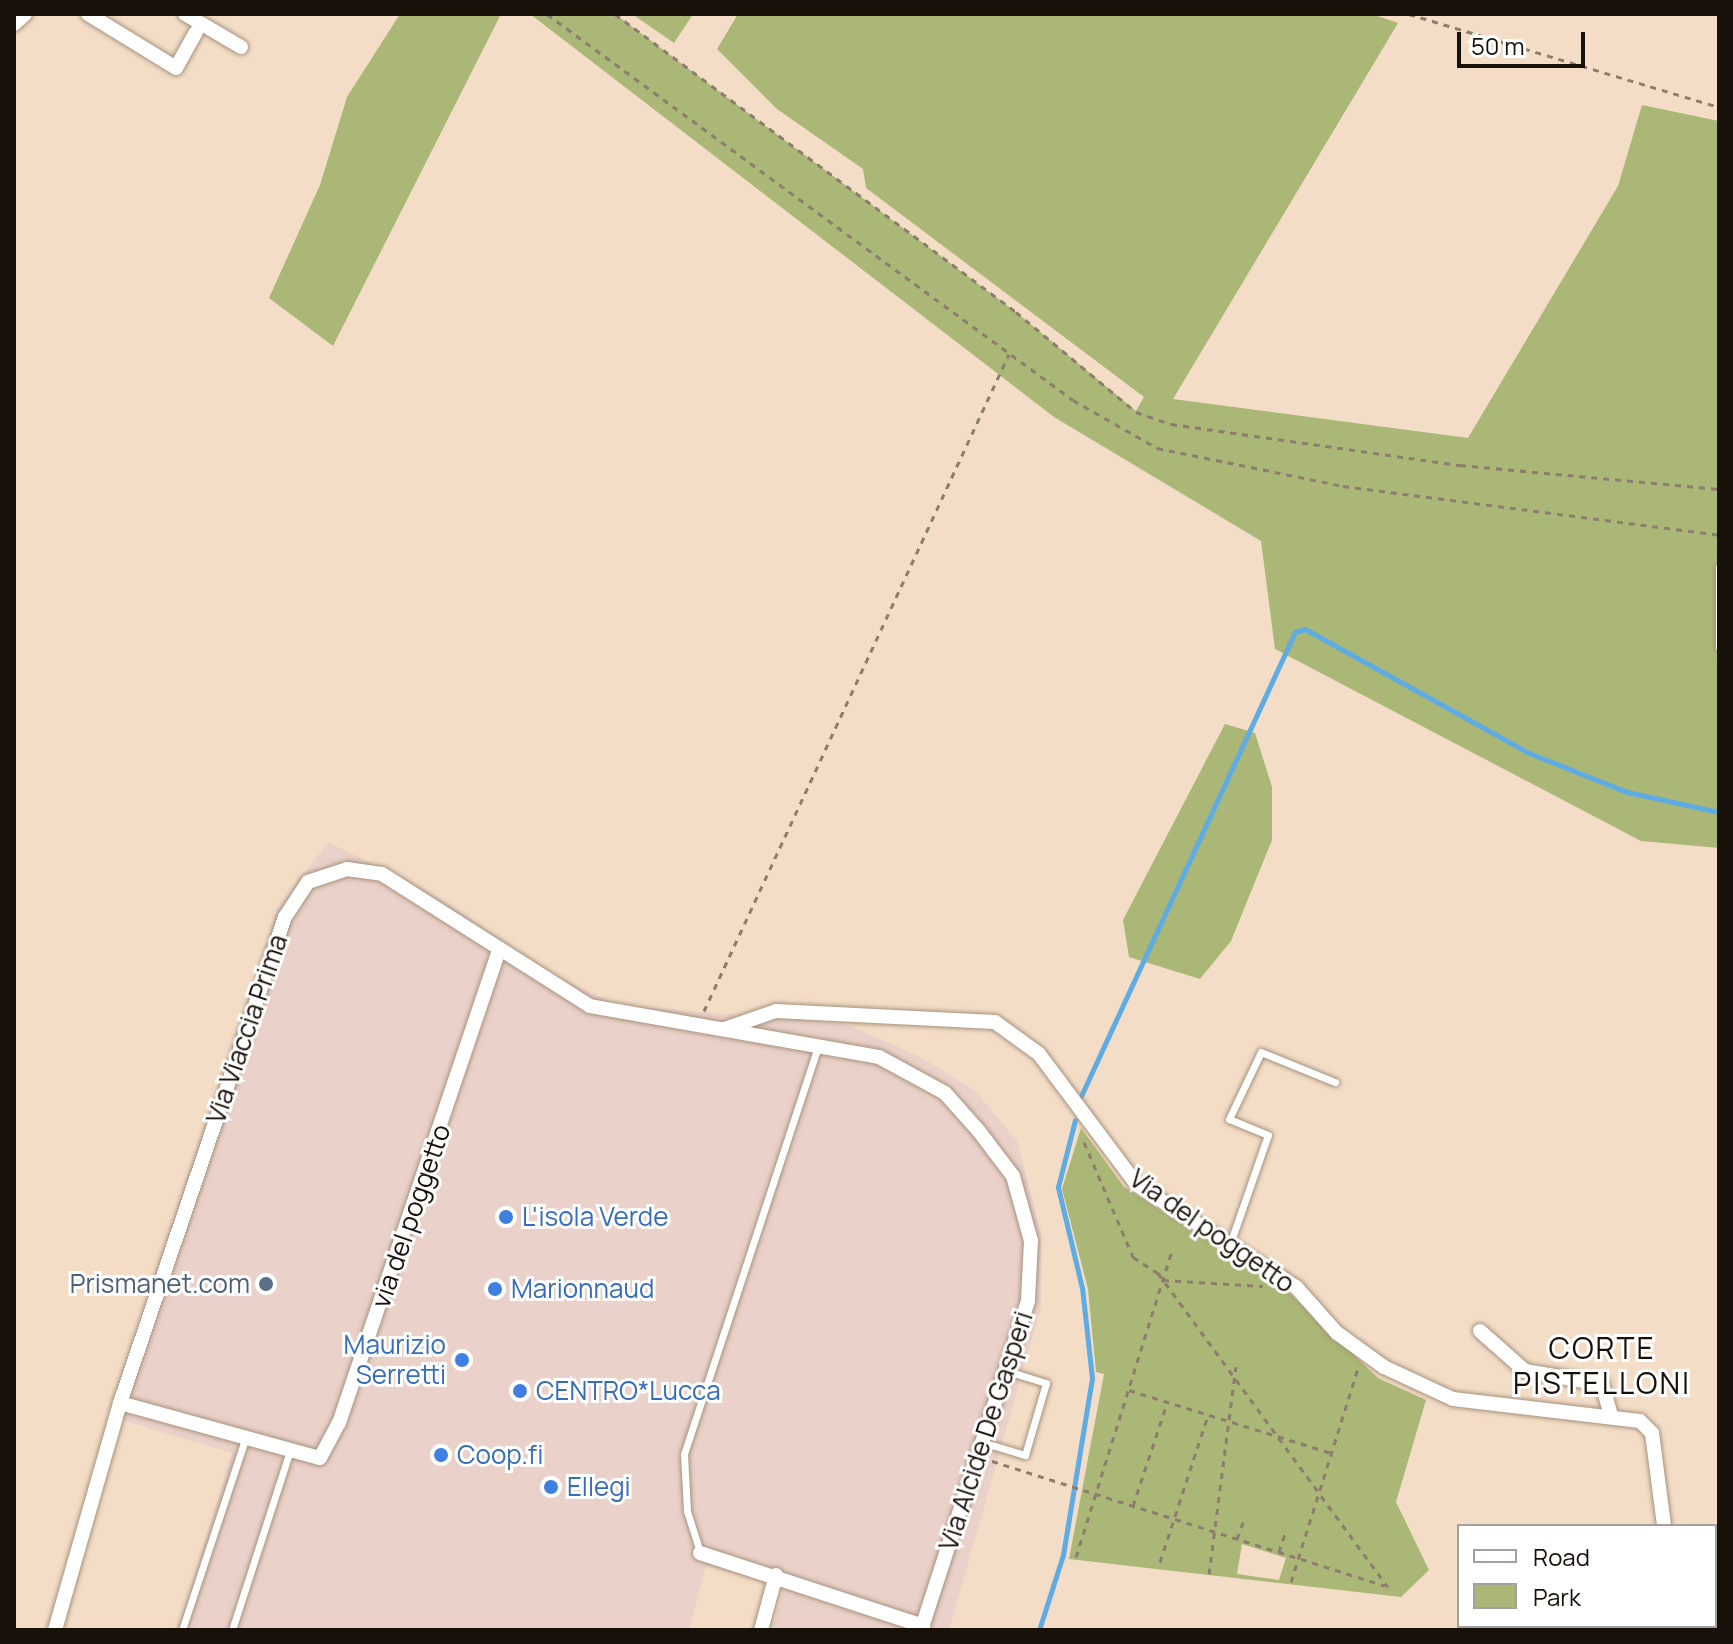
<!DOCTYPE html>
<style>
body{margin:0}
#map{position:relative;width:1733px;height:1644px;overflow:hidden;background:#f3ddc7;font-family:Manrope,sans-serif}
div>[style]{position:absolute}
.commercial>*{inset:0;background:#ead1c9}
.green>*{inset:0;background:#aab776}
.stream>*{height:5px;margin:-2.5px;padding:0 2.5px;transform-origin:2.5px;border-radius:2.5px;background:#5fabe3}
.path>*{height:3px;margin-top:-1.5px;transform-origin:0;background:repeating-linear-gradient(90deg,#8c7d6d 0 6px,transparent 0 12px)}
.roads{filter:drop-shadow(0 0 2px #a7927e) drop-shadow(0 0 2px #a7927e)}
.lane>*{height:7px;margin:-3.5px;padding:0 3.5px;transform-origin:3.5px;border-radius:3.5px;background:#fff}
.street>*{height:14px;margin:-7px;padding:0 7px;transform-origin:7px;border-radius:7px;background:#fff}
.dots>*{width:22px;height:22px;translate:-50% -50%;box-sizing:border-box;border:4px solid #fff;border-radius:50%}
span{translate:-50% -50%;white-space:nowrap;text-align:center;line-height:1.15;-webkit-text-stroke:6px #fff;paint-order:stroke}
.street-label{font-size:26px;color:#181109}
.shop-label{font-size:26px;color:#366cbe}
.left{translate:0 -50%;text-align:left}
.right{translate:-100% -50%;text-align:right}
.service-label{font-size:26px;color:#4e5e75}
.quarter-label{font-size:30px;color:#181109;letter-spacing:2px}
.frame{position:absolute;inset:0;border:16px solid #181109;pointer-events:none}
.legend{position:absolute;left:1457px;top:1524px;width:260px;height:104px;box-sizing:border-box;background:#fff;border:2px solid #a3a09d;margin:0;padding:10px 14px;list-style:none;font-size:24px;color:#181109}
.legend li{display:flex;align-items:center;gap:16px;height:40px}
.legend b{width:40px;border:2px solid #a3a09d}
.scale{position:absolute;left:1457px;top:32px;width:128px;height:36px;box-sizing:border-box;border:4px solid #181109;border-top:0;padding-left:10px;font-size:24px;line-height:28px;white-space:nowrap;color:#181109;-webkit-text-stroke:6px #fff;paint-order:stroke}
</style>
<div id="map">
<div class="commercial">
<div style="clip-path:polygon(328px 842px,435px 895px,556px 977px,618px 1005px,846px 1024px,921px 1057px,975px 1091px,1017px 1141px,1041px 1233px,1041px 1307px,949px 1630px,772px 1630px,784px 1587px,706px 1566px,689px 1630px,178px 1630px,232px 1453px,108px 1416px,277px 909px)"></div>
</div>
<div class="green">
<div style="clip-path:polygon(400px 14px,501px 14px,333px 346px,269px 298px,320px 185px,347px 97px)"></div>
<div style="clip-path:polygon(530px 14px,615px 14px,1016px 312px,1136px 411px,1144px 397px,866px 188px,863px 169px,777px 109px,717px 49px,738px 14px,1372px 14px,1398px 23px,1173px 399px,1468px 438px,1618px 186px,1642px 105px,1719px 121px,1719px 848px,1641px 841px,1275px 649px,1261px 541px,1054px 417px)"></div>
<div style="clip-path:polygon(632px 14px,693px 14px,674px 43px)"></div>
<div style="clip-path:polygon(1225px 724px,1255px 733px,1272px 787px,1272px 840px,1231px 941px,1200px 979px,1129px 957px,1123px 920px)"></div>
<div style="clip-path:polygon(evenodd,1081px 1128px,1124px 1187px,1288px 1292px,1378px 1378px,1426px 1400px,1396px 1502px,1429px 1570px,1401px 1597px,1069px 1559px,1104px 1374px,1096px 1372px,1088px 1289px,1062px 1189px,1081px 1128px,1242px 1544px,1286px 1558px,1279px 1580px,1237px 1574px,1242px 1544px)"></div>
</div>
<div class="stream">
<div style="left:1081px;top:1096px;width:511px;rotate:-65.24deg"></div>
<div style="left:1295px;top:632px;width:10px;rotate:-17deg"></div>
<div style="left:1305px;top:629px;width:256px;rotate:29deg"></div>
<div style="left:1529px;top:753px;width:105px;rotate:21.7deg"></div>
<div style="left:1627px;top:792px;width:94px;rotate:12.3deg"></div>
<div style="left:1039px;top:1630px;width:79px;rotate:-72.3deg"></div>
<div style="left:1063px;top:1555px;width:179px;rotate:-80.7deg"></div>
<div style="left:1092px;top:1378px;width:91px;rotate:-96.3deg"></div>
<div style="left:1082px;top:1288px;width:104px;rotate:-103.4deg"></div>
<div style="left:1058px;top:1187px;width:69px;rotate:-75.8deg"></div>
</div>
<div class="path">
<div style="left:547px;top:14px;width:652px;rotate:36.27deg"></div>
<div style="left:1073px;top:400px;width:97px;rotate:29.7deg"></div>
<div style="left:1157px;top:448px;width:190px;rotate:11.5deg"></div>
<div style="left:1343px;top:486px;width:379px;rotate:7.4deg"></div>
<div style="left:615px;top:14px;width:500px;rotate:36.6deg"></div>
<div style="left:1016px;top:312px;width:156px;rotate:39.8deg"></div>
<div style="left:1136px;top:412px;width:37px;rotate:19deg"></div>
<div style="left:1171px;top:424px;width:292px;rotate:8.1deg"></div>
<div style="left:1460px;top:465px;width:260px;rotate:5.3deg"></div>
<div style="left:1409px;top:14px;width:324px;rotate:16.7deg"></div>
<div style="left:704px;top:1011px;width:724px;rotate:-65.1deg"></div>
<div style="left:1084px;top:1142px;width:125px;rotate:66.9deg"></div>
<div style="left:1133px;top:1257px;width:30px;rotate:33deg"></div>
<div style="left:1158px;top:1273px;width:389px;rotate:53.8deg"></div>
<div style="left:1163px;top:1280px;width:100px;rotate:3.4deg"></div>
<div style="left:1129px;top:1390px;width:212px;rotate:17.3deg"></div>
<div style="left:992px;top:1461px;width:412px;rotate:17.6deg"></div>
<div style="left:1133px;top:1506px;width:108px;rotate:-71.7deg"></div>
<div style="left:1237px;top:1539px;width:20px;rotate:-70deg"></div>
<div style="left:1279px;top:1552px;width:20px;rotate:-72deg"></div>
<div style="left:1076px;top:1557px;width:321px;rotate:-72.6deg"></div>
<div style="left:1160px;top:1562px;width:155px;rotate:-71.9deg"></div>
<div style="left:1209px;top:1574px;width:209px;rotate:-82.6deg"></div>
<div style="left:1291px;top:1582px;width:224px;rotate:-72.6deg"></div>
</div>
<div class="roads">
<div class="lane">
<div style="left:1719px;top:567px;width:80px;rotate:90deg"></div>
<div style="left:1231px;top:1241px;width:112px;rotate:-70.8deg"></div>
<div style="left:1268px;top:1135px;width:42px;rotate:-157.7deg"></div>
<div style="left:1229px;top:1119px;width:74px;rotate:-64.5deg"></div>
<div style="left:1261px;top:1052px;width:80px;rotate:22.1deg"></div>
<div style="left:985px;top:1443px;width:42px;rotate:16.7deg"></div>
<div style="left:1025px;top:1455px;width:75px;rotate:-73.7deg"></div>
<div style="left:1046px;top:1383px;width:41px;rotate:-162.9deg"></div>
<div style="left:700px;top:1552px;width:43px;rotate:-107.6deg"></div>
<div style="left:687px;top:1511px;width:57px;rotate:-93deg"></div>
<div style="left:684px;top:1454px;width:432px;rotate:-71.8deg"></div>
<div style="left:182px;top:1630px;width:200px;rotate:-71.7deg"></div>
<div style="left:232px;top:1630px;width:185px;rotate:-72.1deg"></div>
</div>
<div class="street">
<div style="left:88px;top:14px;width:103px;rotate:31.5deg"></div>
<div style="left:176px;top:68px;width:41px;rotate:-60.9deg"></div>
<div style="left:185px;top:14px;width:65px;rotate:30.5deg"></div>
<div style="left:14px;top:24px;width:15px;rotate:-42deg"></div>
<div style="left:724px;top:1029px;width:55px;rotate:-19.1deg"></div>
<div style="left:776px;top:1011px;width:219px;rotate:2.9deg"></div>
<div style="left:995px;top:1022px;width:54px;rotate:36deg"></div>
<div style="left:1039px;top:1054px;width:164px;rotate:53.2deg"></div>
<div style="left:1137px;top:1185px;width:189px;rotate:32.7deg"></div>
<div style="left:1296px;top:1287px;width:62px;rotate:48.3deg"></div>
<div style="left:1337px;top:1333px;width:58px;rotate:35.9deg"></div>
<div style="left:1384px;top:1367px;width:76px;rotate:24.9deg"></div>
<div style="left:1453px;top:1399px;width:188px;rotate:6.7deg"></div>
<div style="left:1640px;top:1421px;width:17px;rotate:45deg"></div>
<div style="left:1652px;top:1433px;width:94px;rotate:82.6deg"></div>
<div style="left:1480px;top:1331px;width:60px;rotate:41.6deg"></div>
<div style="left:1525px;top:1371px;width:78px;rotate:9.6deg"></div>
<div style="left:1602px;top:1384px;width:32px;rotate:74deg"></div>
<div style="left:120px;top:1403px;width:207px;rotate:15.4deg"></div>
<div style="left:320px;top:1458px;width:40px;rotate:-62deg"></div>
<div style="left:339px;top:1423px;width:495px;rotate:-71.3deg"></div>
<div style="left:700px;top:1553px;width:235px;rotate:18.1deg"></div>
<div style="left:1681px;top:1626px;width:4px;rotate:76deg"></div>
<div style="left:55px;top:1630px;width:236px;rotate:-74deg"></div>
<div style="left:120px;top:1403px;width:513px;rotate:-71.25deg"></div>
<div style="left:285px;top:917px;width:42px;rotate:-56.7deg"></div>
<div style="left:308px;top:882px;width:41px;rotate:-18.4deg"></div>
<div style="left:347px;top:869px;width:35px;rotate:8deg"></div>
<div style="left:382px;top:874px;width:246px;rotate:32.4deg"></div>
<div style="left:590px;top:1006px;width:293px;rotate:10deg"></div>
<div style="left:879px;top:1057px;width:75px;rotate:28.6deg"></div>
<div style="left:945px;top:1093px;width:50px;rotate:48.3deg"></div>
<div style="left:978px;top:1130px;width:58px;rotate:52.7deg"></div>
<div style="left:1013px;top:1176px;width:67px;rotate:74.5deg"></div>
<div style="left:1031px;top:1241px;width:60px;rotate:92.9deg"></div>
<div style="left:1028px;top:1301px;width:346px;rotate:108deg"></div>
<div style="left:761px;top:1630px;width:57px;rotate:-74.7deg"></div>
</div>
</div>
<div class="dots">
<div style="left:506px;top:1217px;background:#3f7fe0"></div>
<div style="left:266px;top:1284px;background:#5c6f8a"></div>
<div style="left:495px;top:1289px;background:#3f7fe0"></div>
<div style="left:462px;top:1360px;background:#3f7fe0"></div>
<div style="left:520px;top:1391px;background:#3f7fe0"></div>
<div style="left:441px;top:1455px;background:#3f7fe0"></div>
<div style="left:551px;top:1487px;background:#3f7fe0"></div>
</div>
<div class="street-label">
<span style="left:247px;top:1029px;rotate:-71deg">Via Viaccia Prima</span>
<span style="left:411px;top:1216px;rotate:-71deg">via del poggetto</span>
<span style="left:1212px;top:1231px;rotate:35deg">Via del poggetto</span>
<span style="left:986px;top:1431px;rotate:-72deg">Via Alcide De Gasperi</span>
</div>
<div class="shop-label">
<span class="left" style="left:522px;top:1217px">L'isola Verde</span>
<span class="left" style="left:511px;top:1289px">Marionnaud</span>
<span class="right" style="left:446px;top:1360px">Maurizio<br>Serretti</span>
<span class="left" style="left:536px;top:1391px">CENTRO*Lucca</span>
<span class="left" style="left:457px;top:1455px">Coop.fi</span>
<span class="left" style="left:567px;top:1487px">Ellegi</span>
</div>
<div class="service-label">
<span class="right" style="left:250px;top:1284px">Prismanet.com</span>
</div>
<div class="quarter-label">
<span style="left:1602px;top:1365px">CORTE<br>PISTELLONI</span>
</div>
<div class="frame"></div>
<ul class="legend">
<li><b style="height:10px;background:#fff"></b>Road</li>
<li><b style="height:22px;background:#aab776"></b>Park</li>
</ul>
<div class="scale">50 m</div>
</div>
